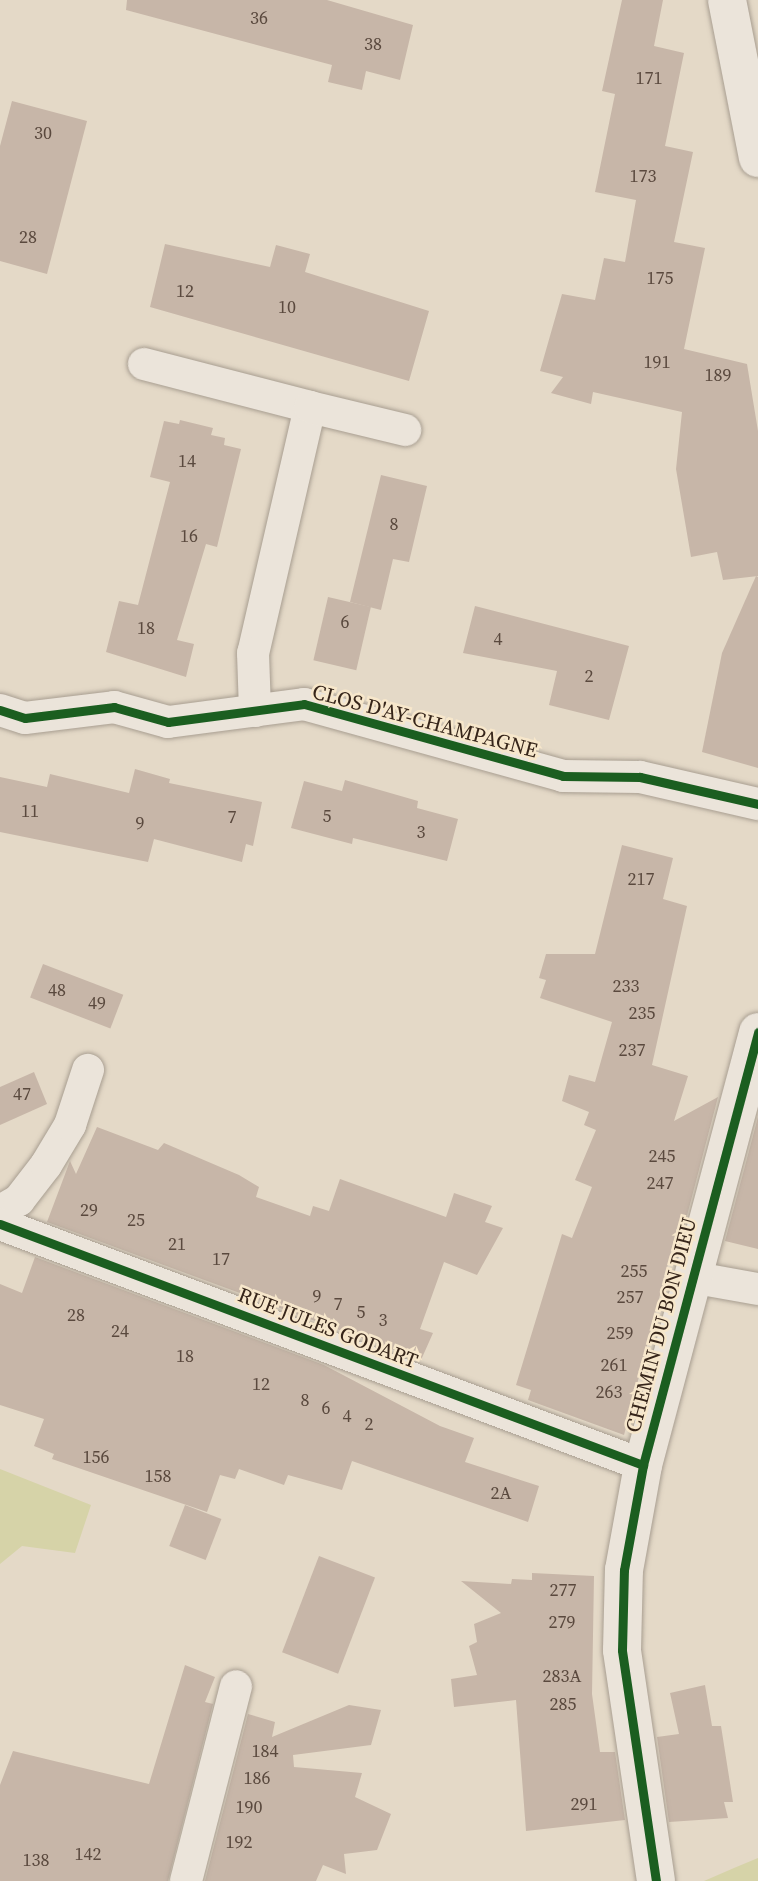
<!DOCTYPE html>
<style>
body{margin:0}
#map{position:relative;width:758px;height:1881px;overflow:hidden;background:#e4d9c7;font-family:"Source Serif 4",serif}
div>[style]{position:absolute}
.green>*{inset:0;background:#d6d3a8}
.building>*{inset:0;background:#c7b6a8;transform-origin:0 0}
.roads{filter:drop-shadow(0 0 2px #a89e91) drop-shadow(0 0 2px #a89e91)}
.street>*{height:32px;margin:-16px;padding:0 16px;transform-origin:16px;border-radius:16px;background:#ebe4da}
.secondary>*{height:38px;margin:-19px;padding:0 19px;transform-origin:19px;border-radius:19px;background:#ebe4da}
.cycleway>*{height:9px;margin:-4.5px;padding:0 4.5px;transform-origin:4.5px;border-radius:4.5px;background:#1b5e20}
span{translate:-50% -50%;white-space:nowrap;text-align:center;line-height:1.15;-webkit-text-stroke:5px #f7e7cb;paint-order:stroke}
.number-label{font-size:18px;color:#5a493e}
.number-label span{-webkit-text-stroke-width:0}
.street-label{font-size:21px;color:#36251a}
</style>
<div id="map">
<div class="green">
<div style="clip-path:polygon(0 1469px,91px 1505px,75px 1553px,22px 1546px,0 1564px)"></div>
<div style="clip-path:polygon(758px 1858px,758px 1881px,704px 1881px,734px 1868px)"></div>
</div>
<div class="building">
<div style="clip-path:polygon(127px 0,327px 0,413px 25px,400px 80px,366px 71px,362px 90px,328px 82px,332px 65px,126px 10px)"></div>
<div style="clip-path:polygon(622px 0,663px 0,654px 46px,684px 53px,665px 146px,693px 152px,674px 242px,705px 248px,684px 349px,747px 364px,758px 431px,758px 576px,723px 580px,717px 552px,691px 557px,676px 469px,682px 412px,593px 392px,591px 404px,551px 393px,563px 377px,540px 371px,562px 294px,595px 300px,604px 258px,625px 262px,636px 200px,595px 192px,615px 94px,602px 91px)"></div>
<div style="clip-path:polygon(12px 101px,87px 121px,47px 274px,0 261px,0 146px)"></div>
<div style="clip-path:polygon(165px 244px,270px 267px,276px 245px,310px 254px,305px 272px,429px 311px,409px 381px,150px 307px)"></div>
<div style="clip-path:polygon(180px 420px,213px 428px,211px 435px,225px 438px,224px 445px,241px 449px,217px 547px,206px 544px,177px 640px,194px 644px,186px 677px,106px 652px,119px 601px,138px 605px,170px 482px,150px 477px,164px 421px,179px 424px)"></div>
<div style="clip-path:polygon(381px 475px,427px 486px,409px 562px,393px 559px,381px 610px,350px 602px)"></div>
<div style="clip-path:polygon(756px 576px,758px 577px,758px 768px,702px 752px,722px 653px)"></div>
<div style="left:328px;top:597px;width:44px;height:65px;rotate:13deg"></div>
<div style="clip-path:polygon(475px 606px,629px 646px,609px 720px,549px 705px,557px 671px,463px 653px)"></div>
<div style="clip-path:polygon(135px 769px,170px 779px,169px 783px,262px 802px,253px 846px,246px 844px,242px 862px,154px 839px,148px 862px,0 832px,0 777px,47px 787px,50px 774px,129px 793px)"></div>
<div style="clip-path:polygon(345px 780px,418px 801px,417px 808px,458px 819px,447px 861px,353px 838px,352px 844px,291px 828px,304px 781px,342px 791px)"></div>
<div style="clip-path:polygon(622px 845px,673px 858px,663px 899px,687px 906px,652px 1065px,688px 1076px,674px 1121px,718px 1097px,683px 1231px,677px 1229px,624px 1435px,528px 1400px,531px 1390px,516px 1385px,562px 1234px,572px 1238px,592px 1187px,575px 1180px,596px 1130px,584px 1125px,589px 1112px,562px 1101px,569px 1075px,595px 1082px,612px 1022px,540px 998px,546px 980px,539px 978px,546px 954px,595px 954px)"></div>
<div style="left:43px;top:964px;width:86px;height:36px;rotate:21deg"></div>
<div style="clip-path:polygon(34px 1072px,47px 1104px,0 1125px,0 1087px)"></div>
<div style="clip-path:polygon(758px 1117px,758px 1249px,725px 1241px)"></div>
<div style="clip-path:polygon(97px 1127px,158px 1150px,164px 1143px,239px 1175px,259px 1187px,256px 1197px,310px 1216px,313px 1206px,329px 1211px,340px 1179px,446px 1217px,454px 1193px,492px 1206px,485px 1222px,503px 1228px,477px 1275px,444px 1262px,420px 1329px,433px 1333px,421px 1360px,47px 1222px,70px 1161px,76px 1174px)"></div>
<div style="clip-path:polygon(35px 1257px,324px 1365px,440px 1426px,474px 1438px,465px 1462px,539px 1486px,528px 1522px,352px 1461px,342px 1490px,288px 1475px,284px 1485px,239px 1469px,235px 1479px,220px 1475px,207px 1512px,52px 1459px,54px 1454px,34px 1446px,44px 1419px,0 1405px,0 1284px,22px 1293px)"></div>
<div style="left:185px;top:1505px;width:39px;height:44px;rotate:21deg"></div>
<div style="left:319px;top:1556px;width:60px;height:103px;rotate:21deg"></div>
<div style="clip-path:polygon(532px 1573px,594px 1576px,592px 1694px,600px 1752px,615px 1752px,625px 1820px,526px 1831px,516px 1700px,454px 1707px,451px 1679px,477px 1675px,469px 1646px,477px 1642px,474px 1624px,501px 1613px,461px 1581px,511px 1584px,512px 1579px,532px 1580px)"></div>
<div style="clip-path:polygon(185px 1665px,215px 1677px,205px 1702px,213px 1704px,168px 1881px,0 1881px,0 1785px,13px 1751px,149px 1784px)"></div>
<div style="clip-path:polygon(705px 1685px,712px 1726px,721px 1726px,733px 1802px,724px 1802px,728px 1818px,669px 1822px,657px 1737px,679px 1734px,670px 1693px)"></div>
<div style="clip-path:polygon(349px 1705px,381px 1710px,371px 1745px,293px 1755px,294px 1767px,362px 1773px,355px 1797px,391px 1814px,377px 1850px,344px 1854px,346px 1874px,323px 1865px,316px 1881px,205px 1881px,248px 1714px,275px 1722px,272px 1737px)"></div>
</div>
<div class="roads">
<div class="street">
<div style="left:144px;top:364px;width:171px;rotate:14.5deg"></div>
<div style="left:310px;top:407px;width:253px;rotate:103deg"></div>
<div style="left:253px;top:653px;width:58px;rotate:88deg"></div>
<div style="left:310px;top:407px;width:98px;rotate:13.6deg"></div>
<div style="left:0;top:710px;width:26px;rotate:18deg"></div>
<div style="left:25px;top:718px;width:90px;rotate:-7deg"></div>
<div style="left:114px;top:707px;width:56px;rotate:15.5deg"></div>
<div style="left:168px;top:722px;width:137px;rotate:-7.5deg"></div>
<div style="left:304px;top:704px;width:269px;rotate:15.5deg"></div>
<div style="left:563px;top:776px;width:77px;rotate:0.7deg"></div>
<div style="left:640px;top:777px;width:121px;rotate:12.9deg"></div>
<div style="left:0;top:1211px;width:22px;rotate:-30deg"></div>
<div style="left:19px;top:1200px;width:44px;rotate:-52.4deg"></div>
<div style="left:46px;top:1165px;width:47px;rotate:-59deg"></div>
<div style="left:70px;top:1125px;width:58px;rotate:-71.9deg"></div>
<div style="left:0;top:1224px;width:687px;rotate:20.55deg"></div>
<div style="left:691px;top:1277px;width:68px;rotate:10.2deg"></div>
<div style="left:186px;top:1881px;width:201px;rotate:-75.6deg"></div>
</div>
<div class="secondary">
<div style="left:727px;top:0;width:161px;rotate:78.9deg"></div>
<div style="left:656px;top:1881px;width:233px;rotate:-98.4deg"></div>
<div style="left:622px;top:1650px;width:80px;rotate:-88.6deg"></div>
<div style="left:624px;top:1570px;width:107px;rotate:-79.7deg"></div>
<div style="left:643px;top:1465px;width:448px;rotate:-75.1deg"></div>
</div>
</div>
<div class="cycleway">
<div style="left:0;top:710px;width:26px;rotate:18deg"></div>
<div style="left:25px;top:718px;width:90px;rotate:-7deg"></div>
<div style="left:114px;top:707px;width:56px;rotate:15.5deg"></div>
<div style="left:168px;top:722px;width:137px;rotate:-7.5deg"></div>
<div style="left:304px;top:704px;width:269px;rotate:15.5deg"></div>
<div style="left:563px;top:776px;width:77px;rotate:0.7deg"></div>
<div style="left:640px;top:777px;width:121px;rotate:12.9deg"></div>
<div style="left:0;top:1224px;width:687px;rotate:20.55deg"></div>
<div style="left:656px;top:1881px;width:233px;rotate:-98.4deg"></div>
<div style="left:622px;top:1650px;width:80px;rotate:-88.6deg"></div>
<div style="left:624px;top:1570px;width:107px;rotate:-79.7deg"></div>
<div style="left:643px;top:1465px;width:448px;rotate:-75.1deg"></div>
</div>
<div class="number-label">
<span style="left:259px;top:18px">36</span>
<span style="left:373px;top:44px">38</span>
<span style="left:649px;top:78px">171</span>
<span style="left:43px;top:133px">30</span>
<span style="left:643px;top:176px">173</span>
<span style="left:28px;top:237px">28</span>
<span style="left:660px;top:278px">175</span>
<span style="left:185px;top:291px">12</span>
<span style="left:287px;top:307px">10</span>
<span style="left:657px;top:362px">191</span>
<span style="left:718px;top:375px">189</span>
<span style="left:187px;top:461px">14</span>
<span style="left:394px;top:524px">8</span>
<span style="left:189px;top:536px">16</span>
<span style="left:345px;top:622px">6</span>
<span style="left:146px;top:628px">18</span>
<span style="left:498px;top:639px">4</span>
<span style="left:589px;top:676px">2</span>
<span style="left:30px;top:811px">11</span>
<span style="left:327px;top:816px">5</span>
<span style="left:232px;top:817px">7</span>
<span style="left:140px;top:823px">9</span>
<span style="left:421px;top:832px">3</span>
<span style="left:641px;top:879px">217</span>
<span style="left:626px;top:986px">233</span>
<span style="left:57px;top:990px">48</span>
<span style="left:97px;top:1003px">49</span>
<span style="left:642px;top:1013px">235</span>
<span style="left:632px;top:1050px">237</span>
<span style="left:22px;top:1094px">47</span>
<span style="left:662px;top:1156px">245</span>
<span style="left:660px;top:1183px">247</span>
<span style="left:89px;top:1210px">29</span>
<span style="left:136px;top:1220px">25</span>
<span style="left:177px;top:1244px">21</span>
<span style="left:221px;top:1259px">17</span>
<span style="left:634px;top:1271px">255</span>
<span style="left:317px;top:1296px">9</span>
<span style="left:630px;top:1297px">257</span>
<span style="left:338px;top:1304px">7</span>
<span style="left:361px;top:1312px">5</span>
<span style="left:76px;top:1315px">28</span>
<span style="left:383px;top:1320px">3</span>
<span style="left:120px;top:1331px">24</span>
<span style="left:620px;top:1333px">259</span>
<span style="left:185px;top:1356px">18</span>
<span style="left:614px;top:1365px">261</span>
<span style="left:261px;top:1384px">12</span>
<span style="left:609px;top:1392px">263</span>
<span style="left:305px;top:1400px">8</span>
<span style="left:326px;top:1408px">6</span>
<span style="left:347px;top:1416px">4</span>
<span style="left:369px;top:1424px">2</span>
<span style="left:96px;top:1457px">156</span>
<span style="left:158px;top:1476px">158</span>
<span style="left:501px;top:1493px">2A</span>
<span style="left:563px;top:1590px">277</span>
<span style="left:562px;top:1622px">279</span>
<span style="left:562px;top:1676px">283A</span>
<span style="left:563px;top:1704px">285</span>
<span style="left:265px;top:1751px">184</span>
<span style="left:257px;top:1778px">186</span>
<span style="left:584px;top:1804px">291</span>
<span style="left:249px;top:1807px">190</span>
<span style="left:239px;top:1842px">192</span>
<span style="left:88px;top:1854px">142</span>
<span style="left:36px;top:1860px">138</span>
</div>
<div class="street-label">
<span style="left:425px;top:721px;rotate:15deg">CLOS D'AY-CHAMPAGNE</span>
<span style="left:661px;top:1325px;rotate:-75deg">CHEMIN DU BON DIEU</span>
<span style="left:328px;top:1328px;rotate:21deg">RUE JULES GODART</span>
</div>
</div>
